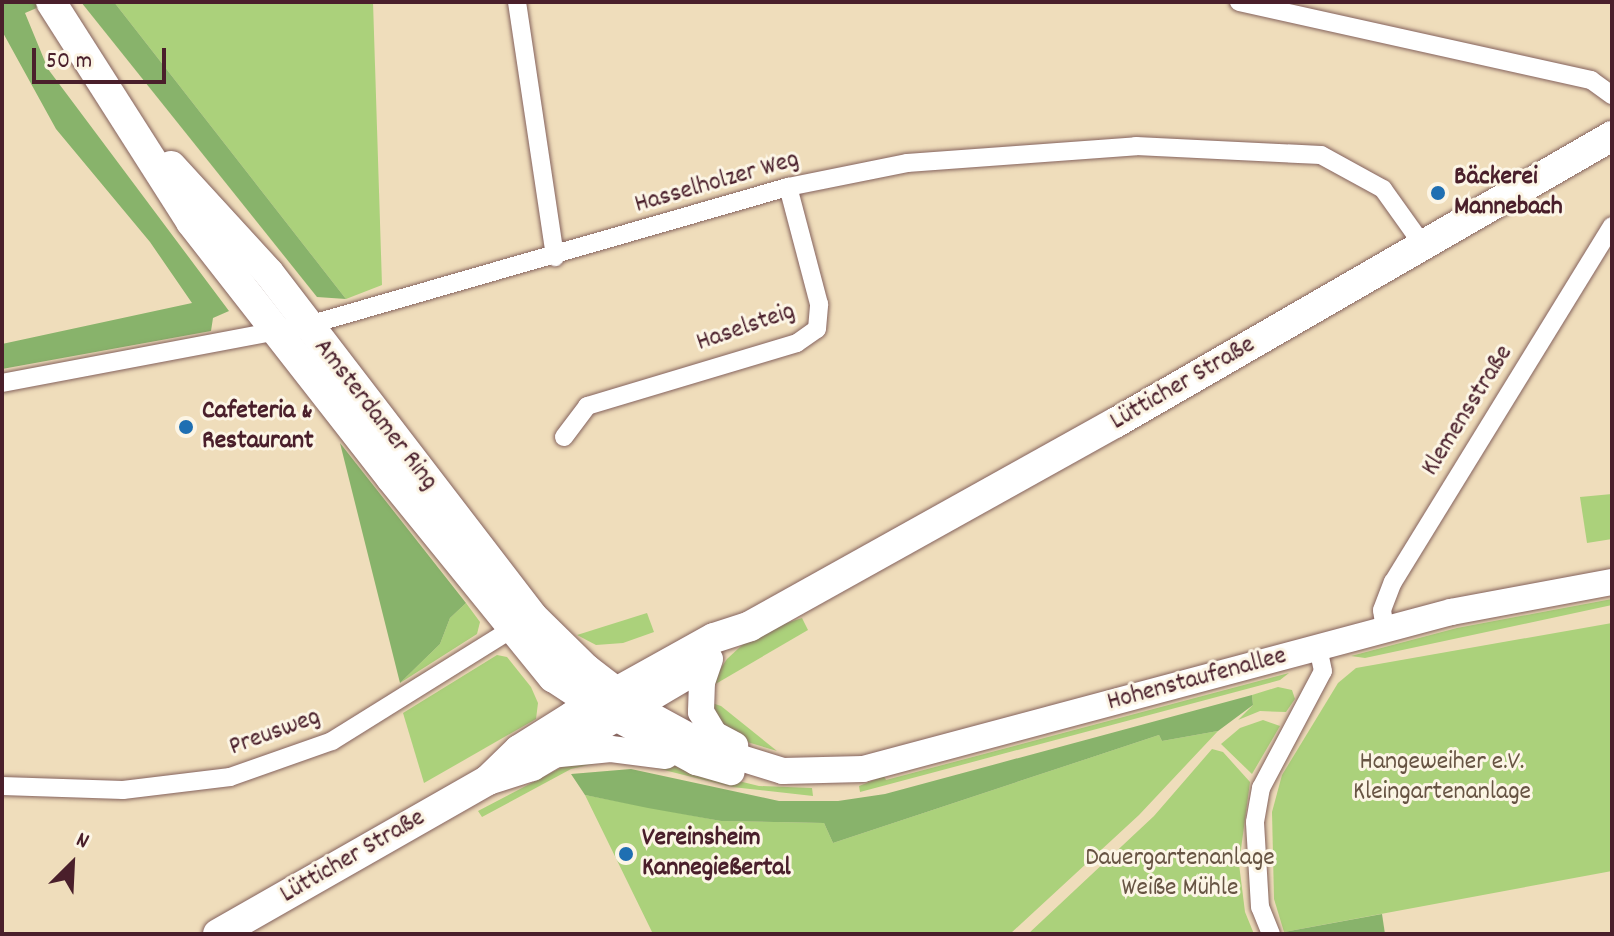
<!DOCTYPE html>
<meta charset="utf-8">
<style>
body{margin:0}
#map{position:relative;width:1614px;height:936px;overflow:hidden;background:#efddbb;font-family:Dekko,sans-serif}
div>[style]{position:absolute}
.green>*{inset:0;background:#abd17b}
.forest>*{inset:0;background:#88b36b}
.roads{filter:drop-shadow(0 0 2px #84625d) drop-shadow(0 0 2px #84625d)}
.minor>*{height:18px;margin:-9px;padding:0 9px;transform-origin:9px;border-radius:9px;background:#fff}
.secondary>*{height:26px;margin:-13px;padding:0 13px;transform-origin:13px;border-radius:13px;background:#fff}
.primary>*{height:30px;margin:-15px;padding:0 15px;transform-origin:15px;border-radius:15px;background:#fff}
.dots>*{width:22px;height:22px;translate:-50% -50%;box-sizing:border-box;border:4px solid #fcf5e5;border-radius:50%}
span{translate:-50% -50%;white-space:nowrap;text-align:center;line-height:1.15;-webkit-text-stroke:6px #fcf5e5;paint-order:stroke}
.poi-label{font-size:26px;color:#4a1f2b;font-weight:700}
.left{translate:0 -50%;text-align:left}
.street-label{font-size:26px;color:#4a1f2b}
.park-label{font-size:26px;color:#675443}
.frame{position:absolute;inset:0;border:4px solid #4a1f2b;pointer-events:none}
.north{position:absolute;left:32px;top:824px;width:80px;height:80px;-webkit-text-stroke:6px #fcf5e5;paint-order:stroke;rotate:24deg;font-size:22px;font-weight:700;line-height:32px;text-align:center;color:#4a1f2b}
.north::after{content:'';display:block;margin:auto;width:28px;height:36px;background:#4a1f2b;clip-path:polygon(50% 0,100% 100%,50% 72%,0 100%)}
.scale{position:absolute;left:32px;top:48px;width:134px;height:36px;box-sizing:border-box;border:4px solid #4a1f2b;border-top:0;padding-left:10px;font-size:24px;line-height:28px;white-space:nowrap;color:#4a1f2b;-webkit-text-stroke:6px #fcf5e5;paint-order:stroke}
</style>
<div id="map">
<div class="green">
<i style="clip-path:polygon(114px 2px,373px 2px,382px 285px,346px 299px)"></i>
<i style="clip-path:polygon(1612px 494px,1612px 539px,1587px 543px,1580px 497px)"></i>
<i style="clip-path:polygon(1612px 599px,1612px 605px,1365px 658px,1351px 656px,1457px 628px)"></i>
<i style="clip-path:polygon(466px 603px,480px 622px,477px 634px,400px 683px,440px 644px,450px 618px)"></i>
<i style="clip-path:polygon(647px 613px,654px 632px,623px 643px,596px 645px,577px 635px)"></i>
<i style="clip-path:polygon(802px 618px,808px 630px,707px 689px,727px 659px,754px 634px)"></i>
<i style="clip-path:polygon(1612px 623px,1612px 871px,1284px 932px,1274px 899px,1272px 812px,1282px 775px,1338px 683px,1356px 668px)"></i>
<i style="clip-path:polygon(497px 655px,507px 657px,531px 687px,538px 703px,536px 719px,424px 783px,403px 713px)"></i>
<i style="clip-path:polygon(1289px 673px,1280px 680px,860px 792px,859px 786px,884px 776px,886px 780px)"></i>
<i style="clip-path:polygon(1278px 687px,1292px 690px,1295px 699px,1286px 712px,1260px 711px,1238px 720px,1253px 705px,1252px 695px)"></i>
<i style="clip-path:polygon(706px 701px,721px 706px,777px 751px,727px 736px)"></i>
<i style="clip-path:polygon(1263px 720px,1280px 726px,1252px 774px,1221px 744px,1240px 728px)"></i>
<i style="clip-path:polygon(1218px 731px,1139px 815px,1010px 934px,653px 934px,585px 795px,721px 821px,824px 823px,833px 843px,1159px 735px,1162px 741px)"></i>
<i style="clip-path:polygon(1212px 749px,1223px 752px,1250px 782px,1239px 864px,1245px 912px,1254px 934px,1028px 934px,1154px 816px)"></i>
<i style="clip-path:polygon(636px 756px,759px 786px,812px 788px,813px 796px,732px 787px,644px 765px)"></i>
<i style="clip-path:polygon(602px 762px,571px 769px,482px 817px,478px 811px,570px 763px)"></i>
</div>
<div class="forest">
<i style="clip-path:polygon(2px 2px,37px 2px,39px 7px,25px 13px,48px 69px,229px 311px,213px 318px,211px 331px,2px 369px,2px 344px,192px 303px,150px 242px,56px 129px,2px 31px)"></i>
<i style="clip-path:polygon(81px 2px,114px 2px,346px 299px,317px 297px)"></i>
<i style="clip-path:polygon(340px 443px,466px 603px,450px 618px,440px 644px,400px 683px)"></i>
<i style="clip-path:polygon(1252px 695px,1253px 705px,1218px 731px,1162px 741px,1159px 735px,833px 843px,824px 823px,721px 821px,648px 808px,585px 795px,571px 774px,631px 769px,779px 801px,838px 801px,885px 794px)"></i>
<i style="clip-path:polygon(1382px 914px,1385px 934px,1284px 932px)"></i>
</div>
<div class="roads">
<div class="minor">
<i style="left:517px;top:2px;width:258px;rotate:81.5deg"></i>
<i style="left:1239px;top:2px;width:361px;rotate:12.5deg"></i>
<i style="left:1591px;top:80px;width:26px;rotate:36deg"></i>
<i style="left:2px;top:383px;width:308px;rotate:-10.7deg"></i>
<i style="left:305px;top:326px;width:503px;rotate:-16.06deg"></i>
<i style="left:788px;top:187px;width:121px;rotate:-11.4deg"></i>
<i style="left:907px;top:163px;width:230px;rotate:-4.2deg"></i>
<i style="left:1136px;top:146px;width:185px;rotate:2.8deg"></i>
<i style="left:1321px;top:155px;width:71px;rotate:28.7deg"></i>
<i style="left:1383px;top:189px;width:69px;rotate:54.5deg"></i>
<i style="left:564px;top:437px;width:39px;rotate:-53deg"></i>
<i style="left:587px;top:406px;width:219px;rotate:-16.7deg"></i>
<i style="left:797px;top:343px;width:24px;rotate:-35deg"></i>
<i style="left:817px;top:329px;width:25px;rotate:-85deg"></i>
<i style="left:819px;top:304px;width:121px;rotate:-104.8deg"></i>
<i style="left:1385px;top:629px;width:19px;rotate:-99deg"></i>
<i style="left:1382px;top:610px;width:30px;rotate:-69deg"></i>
<i style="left:1393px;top:582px;width:418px;rotate:-58.4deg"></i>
<i style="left:2px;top:786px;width:121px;rotate:1.9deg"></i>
<i style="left:123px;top:790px;width:108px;rotate:-6.9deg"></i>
<i style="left:230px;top:777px;width:108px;rotate:-19.4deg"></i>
<i style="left:332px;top:741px;width:221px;rotate:-31.9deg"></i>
<i style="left:1271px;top:934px;width:29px;rotate:-112deg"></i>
<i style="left:1260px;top:907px;width:85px;rotate:-93.4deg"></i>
<i style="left:1255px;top:822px;width:35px;rotate:-80deg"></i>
<i style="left:1261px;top:788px;width:132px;rotate:-62.1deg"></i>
<i style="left:1323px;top:671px;width:25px;rotate:-102deg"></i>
</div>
<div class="secondary">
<i style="left:710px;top:659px;width:24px;rotate:109deg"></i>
<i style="left:702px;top:682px;width:30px;rotate:92deg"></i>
<i style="left:701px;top:712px;width:26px;rotate:59deg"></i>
<i style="left:714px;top:734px;width:24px;rotate:28deg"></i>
<i style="left:634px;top:706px;width:92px;rotate:28.5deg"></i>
<i style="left:715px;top:750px;width:71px;rotate:17.2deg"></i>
<i style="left:783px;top:771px;width:80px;rotate:-1.4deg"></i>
<i style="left:863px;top:769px;width:609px;rotate:-14.95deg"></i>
<i style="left:1451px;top:612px;width:164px;rotate:-10.6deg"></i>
<i style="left:614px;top:717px;width:94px;rotate:28.8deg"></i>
<i style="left:696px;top:762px;width:37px;rotate:16deg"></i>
<i style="left:550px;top:755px;width:61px;rotate:-5.6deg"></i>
<i style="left:611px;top:749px;width:55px;rotate:7.3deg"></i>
</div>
<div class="primary">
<i style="left:51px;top:2px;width:261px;rotate:57.5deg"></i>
<i style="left:191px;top:222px;width:325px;rotate:52deg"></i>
<i style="left:391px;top:478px;width:257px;rotate:50.9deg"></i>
<i style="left:553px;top:677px;width:73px;rotate:33.3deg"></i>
<i style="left:171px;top:166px;width:145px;rotate:47.5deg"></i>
<i style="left:269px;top:273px;width:432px;rotate:52.5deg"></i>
<i style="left:532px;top:616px;width:76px;rotate:44.5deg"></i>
<i style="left:586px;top:669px;width:61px;rotate:37.6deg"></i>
<i style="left:488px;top:780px;width:43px;rotate:-44.1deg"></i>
<i style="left:519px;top:750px;width:64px;rotate:-32.2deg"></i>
<i style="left:573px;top:716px;width:161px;rotate:-29deg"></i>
<i style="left:714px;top:638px;width:38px;rotate:-18deg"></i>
<i style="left:750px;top:626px;width:418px;rotate:-29.1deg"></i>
<i style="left:1115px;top:423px;width:574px;rotate:-30deg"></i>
<i style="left:218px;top:934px;width:311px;rotate:-29.7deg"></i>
<i style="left:488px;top:780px;width:46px;rotate:-17.7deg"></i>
<i style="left:532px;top:766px;width:182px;rotate:-30.6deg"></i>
</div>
</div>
<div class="dots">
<i style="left:1438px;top:193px;background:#1f6fb2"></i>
<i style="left:186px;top:427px;background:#1f6fb2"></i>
<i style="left:626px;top:854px;background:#1f6fb2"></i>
</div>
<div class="poi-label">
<span class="left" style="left:1454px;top:193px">Bäckerei<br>Mannebach</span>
<span class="left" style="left:202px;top:427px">Cafeteria &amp;<br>Restaurant</span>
<span class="left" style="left:642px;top:854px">Vereinsheim<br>Kannegießertal</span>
</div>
<div class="street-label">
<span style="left:717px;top:183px;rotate:-16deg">Hasselholzer Weg</span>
<span style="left:746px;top:328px;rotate:-19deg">Haselsteig</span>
<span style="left:1183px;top:384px;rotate:-30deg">Lütticher Straße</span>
<span style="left:1468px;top:411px;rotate:-58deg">Klemensstraße</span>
<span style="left:375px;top:415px;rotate:52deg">Amsterdamer Ring</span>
<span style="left:1197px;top:680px;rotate:-15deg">Hohenstaufenallee</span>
<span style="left:275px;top:733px;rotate:-20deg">Preusweg</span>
<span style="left:353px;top:857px;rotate:-30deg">Lütticher Straße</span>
</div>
<div class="park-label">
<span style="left:1442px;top:778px">Hangeweiher e.V.<br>Kleingartenanlage</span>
<span style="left:1180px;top:874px">Dauergartenanlage<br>Weiße Mühle</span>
</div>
<div class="frame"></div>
<div class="north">N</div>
<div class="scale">50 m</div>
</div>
